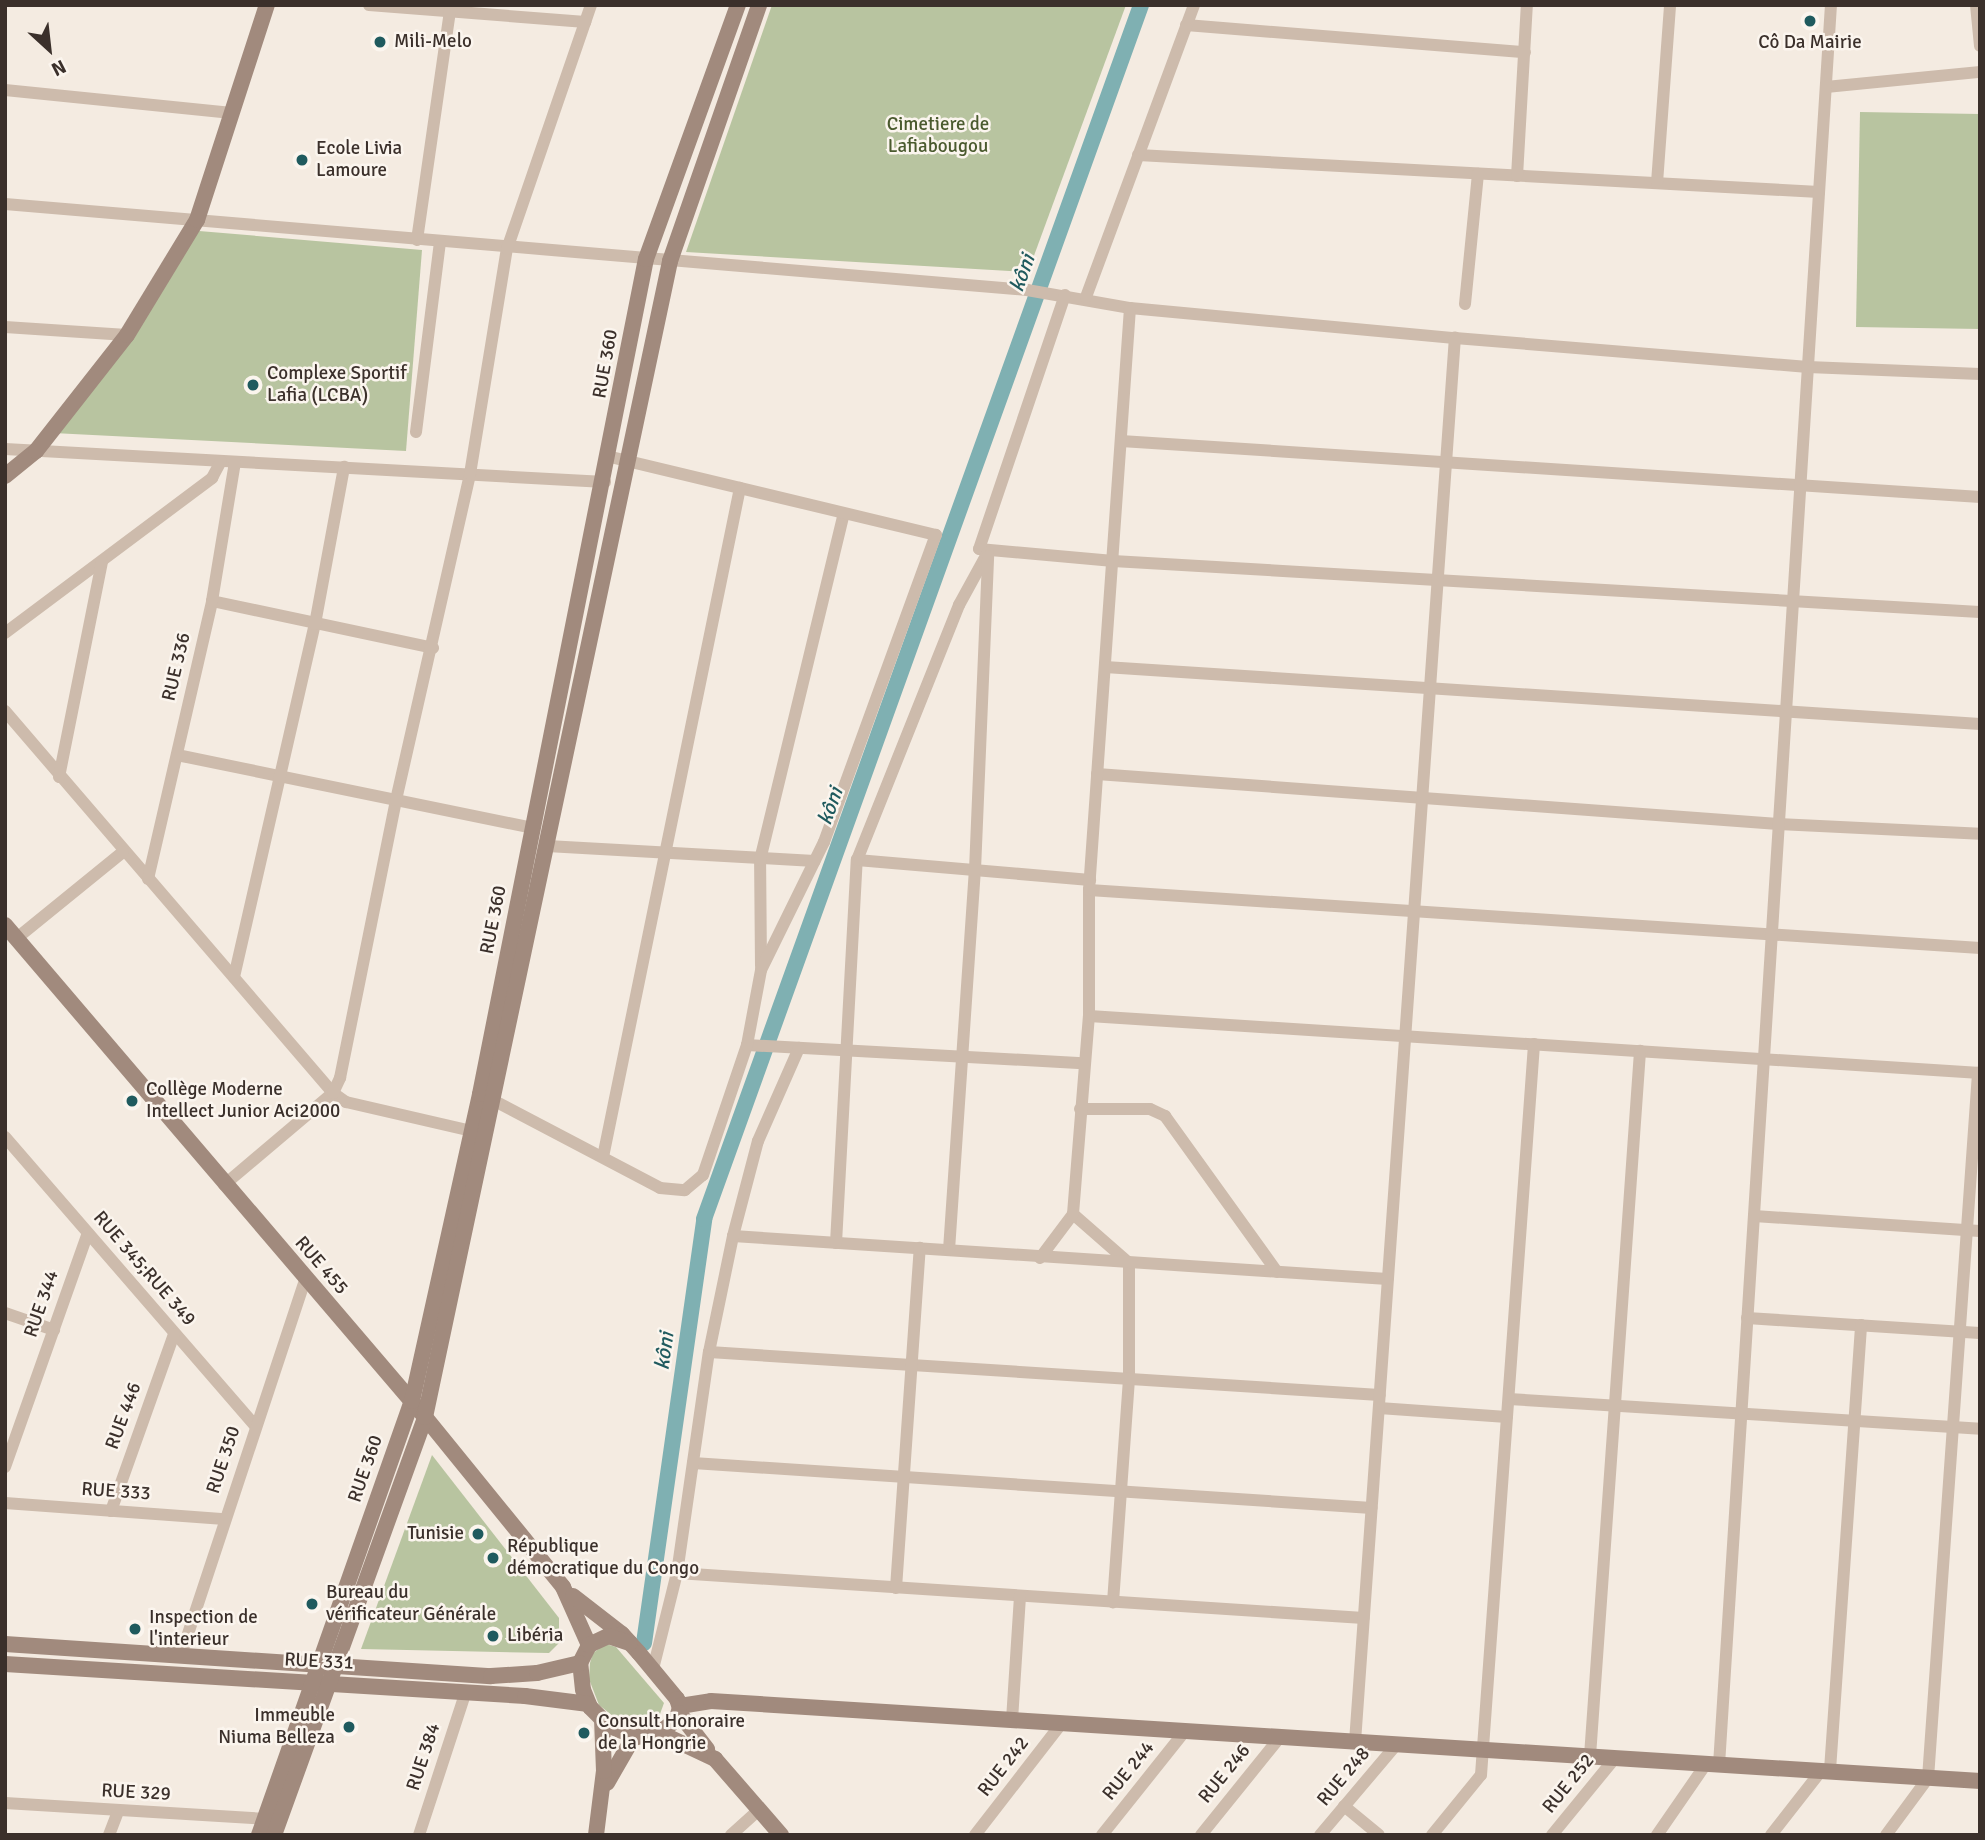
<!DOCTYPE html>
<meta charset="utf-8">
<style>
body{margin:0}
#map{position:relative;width:1985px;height:1840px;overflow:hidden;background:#f4ebe1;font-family:Signika,sans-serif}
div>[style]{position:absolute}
.green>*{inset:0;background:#b8c4a0}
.canal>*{height:16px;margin:-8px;padding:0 8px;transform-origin:8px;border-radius:8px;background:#7fb0b2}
.street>*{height:12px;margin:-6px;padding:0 6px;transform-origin:6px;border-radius:6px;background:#cdbbac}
.secondary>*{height:16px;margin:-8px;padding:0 8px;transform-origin:8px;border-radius:8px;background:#a18a7d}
.dots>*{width:19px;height:19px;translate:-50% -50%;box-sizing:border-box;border:4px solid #fbf5ee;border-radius:50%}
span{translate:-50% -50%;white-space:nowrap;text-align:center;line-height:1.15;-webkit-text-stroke:5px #fbf5ee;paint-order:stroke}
.poi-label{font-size:19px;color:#3b302b}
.left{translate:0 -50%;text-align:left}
.right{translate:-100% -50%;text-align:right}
.park-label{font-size:19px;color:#4a5a2e}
.street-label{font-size:19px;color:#3b302b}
.water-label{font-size:21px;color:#1f5a5e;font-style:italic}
.frame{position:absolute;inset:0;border:7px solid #3b302b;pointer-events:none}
.north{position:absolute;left:14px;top:14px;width:70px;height:70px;-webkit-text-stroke:5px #fbf5ee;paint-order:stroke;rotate:153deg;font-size:19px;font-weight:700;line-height:28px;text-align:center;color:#3b302b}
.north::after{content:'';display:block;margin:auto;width:24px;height:32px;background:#3b302b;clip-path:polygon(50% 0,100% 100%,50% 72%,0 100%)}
</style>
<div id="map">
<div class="green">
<i style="clip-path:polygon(772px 5px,1126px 5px,1028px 272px,686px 252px)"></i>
<i style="clip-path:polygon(1860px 112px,1980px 114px,1980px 329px,1856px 327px)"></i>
<i style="clip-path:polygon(199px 231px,422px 250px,406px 451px,53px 433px)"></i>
<i style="clip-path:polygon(432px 1455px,559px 1618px,559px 1643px,549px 1653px,361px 1649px)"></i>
<i style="clip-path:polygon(606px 1644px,616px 1647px,664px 1703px,656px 1725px,623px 1724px,599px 1705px,589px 1679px,590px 1663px,593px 1653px)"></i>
</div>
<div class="canal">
<i style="left:644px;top:1643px;width:428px;rotate:-81.9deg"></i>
<i style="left:704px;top:1219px;width:1290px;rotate:-70.2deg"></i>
</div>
<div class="street">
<i style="left:369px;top:5px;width:217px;rotate:4.5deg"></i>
<i style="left:1976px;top:5px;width:41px;rotate:84.4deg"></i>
<i style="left:1186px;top:25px;width:340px;rotate:4.6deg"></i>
<i style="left:1826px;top:87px;width:155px;rotate:-5.6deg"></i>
<i style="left:5px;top:90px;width:228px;rotate:5.8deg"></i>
<i style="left:1138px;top:155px;width:682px;rotate:3.11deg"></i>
<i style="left:1517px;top:176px;width:171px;rotate:-86.7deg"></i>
<i style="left:1657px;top:183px;width:178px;rotate:-85.8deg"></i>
<i style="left:5px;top:204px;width:1026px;rotate:4.81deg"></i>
<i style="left:1027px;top:290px;width:105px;rotate:9.9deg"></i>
<i style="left:1130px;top:308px;width:326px;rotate:5.3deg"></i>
<i style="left:1455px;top:338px;width:354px;rotate:4.7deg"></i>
<i style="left:1808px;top:367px;width:172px;rotate:2.3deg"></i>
<i style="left:417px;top:240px;width:237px;rotate:-81.8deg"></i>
<i style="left:1065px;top:295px;width:268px;rotate:108.7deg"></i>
<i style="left:979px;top:549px;width:135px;rotate:5.1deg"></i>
<i style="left:1113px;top:561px;width:868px;rotate:3.37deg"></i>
<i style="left:1086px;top:297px;width:311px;rotate:-69.7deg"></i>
<i style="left:1465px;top:304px;width:131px;rotate:-84.3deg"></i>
<i style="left:5px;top:327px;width:122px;rotate:3.8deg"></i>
<i style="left:416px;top:432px;width:192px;rotate:-82.8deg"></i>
<i style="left:1121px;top:441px;width:861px;rotate:3.73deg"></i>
<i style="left:5px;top:449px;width:601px;rotate:3.15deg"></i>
<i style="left:212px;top:601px;width:226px;rotate:12deg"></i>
<i style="left:5px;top:633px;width:259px;rotate:-36.8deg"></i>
<i style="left:212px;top:478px;width:19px;rotate:-62deg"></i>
<i style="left:1105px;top:667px;width:877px;rotate:3.73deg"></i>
<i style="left:5px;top:711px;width:503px;rotate:49.35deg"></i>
<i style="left:333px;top:1093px;width:16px;rotate:35deg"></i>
<i style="left:346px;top:1102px;width:129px;rotate:13deg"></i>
<i style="left:177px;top:755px;width:363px;rotate:11.6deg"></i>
<i style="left:1097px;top:774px;width:683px;rotate:4.2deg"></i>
<i style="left:1778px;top:824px;width:202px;rotate:2.8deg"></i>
<i style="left:59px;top:777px;width:220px;rotate:-78.7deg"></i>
<i style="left:547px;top:846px;width:268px;rotate:3.2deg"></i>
<i style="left:857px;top:860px;width:234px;rotate:4.9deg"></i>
<i style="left:148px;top:879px;width:285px;rotate:-77deg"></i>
<i style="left:212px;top:601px;width:141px;rotate:-80.6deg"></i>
<i style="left:1089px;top:890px;width:893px;rotate:3.72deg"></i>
<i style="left:17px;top:938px;width:136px;rotate:-39.1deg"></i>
<i style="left:761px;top:966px;width:106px;rotate:-90.5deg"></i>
<i style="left:760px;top:860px;width:356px;rotate:-76.4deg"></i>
<i style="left:234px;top:977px;width:362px;rotate:-77.1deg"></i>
<i style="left:315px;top:624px;width:160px;rotate:-79.5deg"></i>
<i style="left:1089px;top:1016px;width:893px;rotate:3.66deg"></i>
<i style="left:747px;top:1045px;width:336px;rotate:3.1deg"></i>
<i style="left:487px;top:1097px;width:195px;rotate:27.7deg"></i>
<i style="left:660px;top:1188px;width:25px;rotate:5deg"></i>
<i style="left:685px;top:1190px;width:23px;rotate:-40deg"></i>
<i style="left:703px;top:1175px;width:137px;rotate:-71.3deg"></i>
<i style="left:747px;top:1045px;width:76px;rotate:-79.4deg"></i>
<i style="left:761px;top:970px;width:143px;rotate:-63.8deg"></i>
<i style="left:824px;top:842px;width:327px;rotate:-70deg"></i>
<i style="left:936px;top:535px;width:335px;rotate:-166.5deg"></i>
<i style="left:1080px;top:1109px;width:70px"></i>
<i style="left:1150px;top:1109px;width:17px;rotate:25deg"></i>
<i style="left:1165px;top:1116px;width:192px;rotate:54.3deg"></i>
<i style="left:5px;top:1137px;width:382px;rotate:49.1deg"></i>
<i style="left:603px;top:1157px;width:683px;rotate:-78.43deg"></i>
<i style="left:224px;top:1185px;width:143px;rotate:-40.2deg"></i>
<i style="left:333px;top:1093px;width:17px;rotate:-65deg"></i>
<i style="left:340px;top:1078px;width:284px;rotate:-78.6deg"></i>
<i style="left:396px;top:800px;width:334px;rotate:-77.2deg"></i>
<i style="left:470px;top:474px;width:228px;rotate:-80.7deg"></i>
<i style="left:507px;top:249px;width:258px;rotate:-71deg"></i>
<i style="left:1073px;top:1214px;width:74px;rotate:41.2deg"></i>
<i style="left:1129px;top:1263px;width:116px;rotate:90deg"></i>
<i style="left:1129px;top:1379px;width:224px;rotate:94.1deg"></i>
<i style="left:1754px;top:1216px;width:226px;rotate:3.8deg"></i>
<i style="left:733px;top:1236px;width:656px;rotate:3.76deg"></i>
<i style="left:836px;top:1243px;width:384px;rotate:-86.9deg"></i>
<i style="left:857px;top:860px;width:275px;rotate:-68.2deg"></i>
<i style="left:959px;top:605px;width:60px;rotate:-61.3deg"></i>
<i style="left:949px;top:1250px;width:381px;rotate:-86.1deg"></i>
<i style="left:975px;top:870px;width:314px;rotate:-87.6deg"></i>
<i style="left:1040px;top:1258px;width:55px;rotate:-53.1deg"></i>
<i style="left:1073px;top:1214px;width:199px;rotate:-85.4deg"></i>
<i style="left:1089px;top:1016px;width:126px;rotate:-90deg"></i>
<i style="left:1089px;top:890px;width:583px;rotate:-85.97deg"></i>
<i style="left:5px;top:1313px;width:52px;rotate:19.1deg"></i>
<i style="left:1747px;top:1318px;width:233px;rotate:3.7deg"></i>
<i style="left:709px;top:1352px;width:672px;rotate:3.67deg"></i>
<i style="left:1509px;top:1399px;width:472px;rotate:3.6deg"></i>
<i style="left:1379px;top:1408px;width:128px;rotate:4deg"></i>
<i style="left:693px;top:1463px;width:680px;rotate:3.79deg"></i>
<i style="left:5px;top:1467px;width:248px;rotate:-70.5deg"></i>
<i style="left:5px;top:1503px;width:220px;rotate:4.2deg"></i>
<i style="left:111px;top:1511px;width:188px;rotate:-70.4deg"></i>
<i style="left:677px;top:1573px;width:688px;rotate:3.75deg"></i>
<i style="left:896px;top:1588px;width:341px;rotate:-86deg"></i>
<i style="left:182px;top:1652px;width:392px;rotate:-71.7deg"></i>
<i style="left:653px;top:1669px;width:99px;rotate:-76deg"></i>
<i style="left:677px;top:1573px;width:223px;rotate:-81.8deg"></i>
<i style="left:709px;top:1352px;width:118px;rotate:-78.3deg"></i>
<i style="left:733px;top:1236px;width:98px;rotate:-75.3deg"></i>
<i style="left:758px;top:1141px;width:102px;rotate:-66.2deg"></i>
<i style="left:1012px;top:1720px;width:124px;rotate:-86.3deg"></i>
<i style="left:1355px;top:1742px;width:1408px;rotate:-85.93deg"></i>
<i style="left:1590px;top:1756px;width:707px;rotate:-85.94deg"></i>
<i style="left:1719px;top:1765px;width:1764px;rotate:-86.36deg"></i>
<i style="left:1830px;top:1770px;width:446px;rotate:-86deg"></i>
<i style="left:5px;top:1803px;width:260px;rotate:3.5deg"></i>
<i style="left:1344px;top:1806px;width:45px;rotate:39.6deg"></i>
<i style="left:109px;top:1835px;width:25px;rotate:-69deg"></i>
<i style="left:419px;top:1835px;width:151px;rotate:-71.9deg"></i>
<i style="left:731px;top:1835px;width:38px;rotate:-42deg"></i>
<i style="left:975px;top:1835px;width:142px;rotate:-52.2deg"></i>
<i style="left:1102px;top:1835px;width:133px;rotate:-51.4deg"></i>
<i style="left:1201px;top:1835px;width:126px;rotate:-51.1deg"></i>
<i style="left:1320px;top:1835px;width:119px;rotate:-49.8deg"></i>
<i style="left:1432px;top:1835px;width:77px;rotate:-50.8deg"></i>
<i style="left:1481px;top:1775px;width:733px;rotate:-85.85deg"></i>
<i style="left:1552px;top:1835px;width:99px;rotate:-50.7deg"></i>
<i style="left:1657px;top:1835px;width:86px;rotate:-55.4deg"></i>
<i style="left:1771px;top:1835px;width:81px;rotate:-52deg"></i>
<i style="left:1886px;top:1835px;width:71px;rotate:-53.6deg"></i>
<i style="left:1928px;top:1778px;width:707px;rotate:-85.94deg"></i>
</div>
<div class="secondary">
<i style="left:5px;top:476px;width:40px;rotate:-39deg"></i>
<i style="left:36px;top:451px;width:147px;rotate:-51.9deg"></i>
<i style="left:127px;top:335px;width:135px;rotate:-58.7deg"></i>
<i style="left:197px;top:220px;width:226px;rotate:-72deg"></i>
<i style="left:5px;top:925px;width:647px;rotate:49.51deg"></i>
<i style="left:425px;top:1417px;width:219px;rotate:50.9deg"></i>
<i style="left:563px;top:1587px;width:64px;rotate:65.9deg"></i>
<i style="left:573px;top:1596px;width:62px;rotate:37.8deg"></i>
<i style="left:622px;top:1634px;width:12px;rotate:48deg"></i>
<i style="left:630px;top:1643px;width:13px;rotate:48deg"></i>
<i style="left:639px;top:1653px;width:60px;rotate:50.4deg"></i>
<i style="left:677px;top:1699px;width:9px;rotate:72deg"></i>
<i style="left:680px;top:1708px;width:13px;rotate:108deg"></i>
<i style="left:676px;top:1720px;width:23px;rotate:142deg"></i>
<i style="left:658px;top:1734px;width:22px;rotate:172deg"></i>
<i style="left:636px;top:1737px;width:30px;rotate:-157deg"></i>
<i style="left:608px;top:1725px;width:25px;rotate:-135deg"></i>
<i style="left:590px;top:1707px;width:18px;rotate:-112deg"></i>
<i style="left:583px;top:1690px;width:27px;rotate:-96deg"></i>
<i style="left:580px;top:1663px;width:20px;rotate:-63deg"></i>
<i style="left:589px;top:1645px;width:21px;rotate:-25deg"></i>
<i style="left:608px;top:1636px;width:23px;rotate:18deg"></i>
<i style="left:5px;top:1644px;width:487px;rotate:3.8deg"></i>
<i style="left:491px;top:1676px;width:46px;rotate:-3.7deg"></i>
<i style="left:537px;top:1673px;width:44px;rotate:-13.1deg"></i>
<i style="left:5px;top:1664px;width:521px;rotate:3.52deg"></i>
<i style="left:525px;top:1696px;width:64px;rotate:7.2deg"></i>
<i style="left:680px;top:1706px;width:31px;rotate:-9deg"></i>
<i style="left:711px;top:1701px;width:1272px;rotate:3.61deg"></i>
<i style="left:679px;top:1713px;width:46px;rotate:52.1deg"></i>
<i style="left:660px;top:1733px;width:61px;rotate:25.3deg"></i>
<i style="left:715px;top:1759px;width:101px;rotate:49deg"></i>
<i style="left:607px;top:1783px;width:54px;rotate:-60.1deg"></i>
<i style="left:259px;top:1835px;width:460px;rotate:-70.6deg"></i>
<i style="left:412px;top:1401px;width:314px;rotate:-77.5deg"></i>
<i style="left:480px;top:1094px;width:851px;rotate:-78.76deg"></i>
<i style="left:646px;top:259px;width:270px;rotate:-70.1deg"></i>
<i style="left:274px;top:1835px;width:444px;rotate:-70.1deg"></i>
<i style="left:425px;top:1417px;width:1182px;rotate:-78.03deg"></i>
<i style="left:670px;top:261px;width:271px;rotate:-70.8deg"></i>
<i style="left:596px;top:1835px;width:64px;rotate:-82.9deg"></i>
<i style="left:604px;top:1771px;width:51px;rotate:-92.2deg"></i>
</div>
<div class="dots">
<i style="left:1810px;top:21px;background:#1f5a5e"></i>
<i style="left:380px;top:42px;background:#1f5a5e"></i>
<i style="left:302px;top:160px;background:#1f5a5e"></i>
<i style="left:253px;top:385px;background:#1f5a5e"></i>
<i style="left:132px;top:1101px;background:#1f5a5e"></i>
<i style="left:478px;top:1534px;background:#1f5a5e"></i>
<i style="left:493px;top:1558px;background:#1f5a5e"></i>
<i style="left:312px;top:1604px;background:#1f5a5e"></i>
<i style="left:135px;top:1629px;background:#1f5a5e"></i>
<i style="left:493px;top:1636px;background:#1f5a5e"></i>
<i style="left:349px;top:1727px;background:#1f5a5e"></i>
<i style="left:584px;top:1733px;background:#1f5a5e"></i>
</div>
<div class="poi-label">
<span class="left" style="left:394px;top:42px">Mili-Melo</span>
<span style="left:1810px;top:43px">Cô Da Mairie</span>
<span class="left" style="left:316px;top:160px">Ecole Livia<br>Lamoure</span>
<span class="left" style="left:267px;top:385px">Complexe Sportif<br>Lafia (LCBA)</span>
<span class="left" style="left:146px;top:1101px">Collège Moderne<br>Intellect Junior Aci2000</span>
<span class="right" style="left:464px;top:1534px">Tunisie</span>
<span class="left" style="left:507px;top:1558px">République<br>démocratique du Congo</span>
<span class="left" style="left:326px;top:1604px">Bureau du<br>vérificateur Générale</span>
<span class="left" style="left:149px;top:1629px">Inspection de<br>l'interieur</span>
<span class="left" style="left:507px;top:1636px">Libéria</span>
<span class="right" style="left:335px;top:1727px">Immeuble<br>Niuma Belleza</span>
<span class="left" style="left:598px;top:1733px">Consult Honoraire<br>de la Hongrie</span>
</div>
<div class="park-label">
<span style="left:938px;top:136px">Cimetiere de<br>Lafiabougou</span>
</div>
<div class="street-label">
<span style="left:606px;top:364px;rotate:-80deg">RUE 360</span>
<span style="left:177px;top:667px;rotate:-77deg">RUE 336</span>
<span style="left:494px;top:920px;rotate:-79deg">RUE 360</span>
<span style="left:321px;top:1266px;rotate:49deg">RUE 455</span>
<span style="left:144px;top:1269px;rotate:49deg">RUE 345;RUE 349</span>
<span style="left:42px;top:1304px;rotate:-71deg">RUE 344</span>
<span style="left:124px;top:1416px;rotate:-70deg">RUE 446</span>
<span style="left:224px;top:1460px;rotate:-72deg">RUE 350</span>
<span style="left:366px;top:1469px;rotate:-71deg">RUE 360</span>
<span style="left:116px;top:1492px;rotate:4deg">RUE 333</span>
<span style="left:319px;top:1662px;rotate:3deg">RUE 331</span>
<span style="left:424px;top:1757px;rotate:-72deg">RUE 384</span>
<span style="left:1004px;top:1767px;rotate:-52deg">RUE 242</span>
<span style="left:1129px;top:1771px;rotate:-51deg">RUE 244</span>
<span style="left:1225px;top:1774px;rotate:-51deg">RUE 246</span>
<span style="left:1344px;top:1777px;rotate:-50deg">RUE 248</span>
<span style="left:1569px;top:1784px;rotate:-51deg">RUE 252</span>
<span style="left:136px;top:1793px;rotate:3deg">RUE 329</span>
</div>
<div class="water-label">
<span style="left:1022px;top:273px;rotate:-70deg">kôni</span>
<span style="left:830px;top:806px;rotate:-70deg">kôni</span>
<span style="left:664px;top:1351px;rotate:-82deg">kôni</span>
</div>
<div class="frame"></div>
<div class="north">N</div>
</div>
